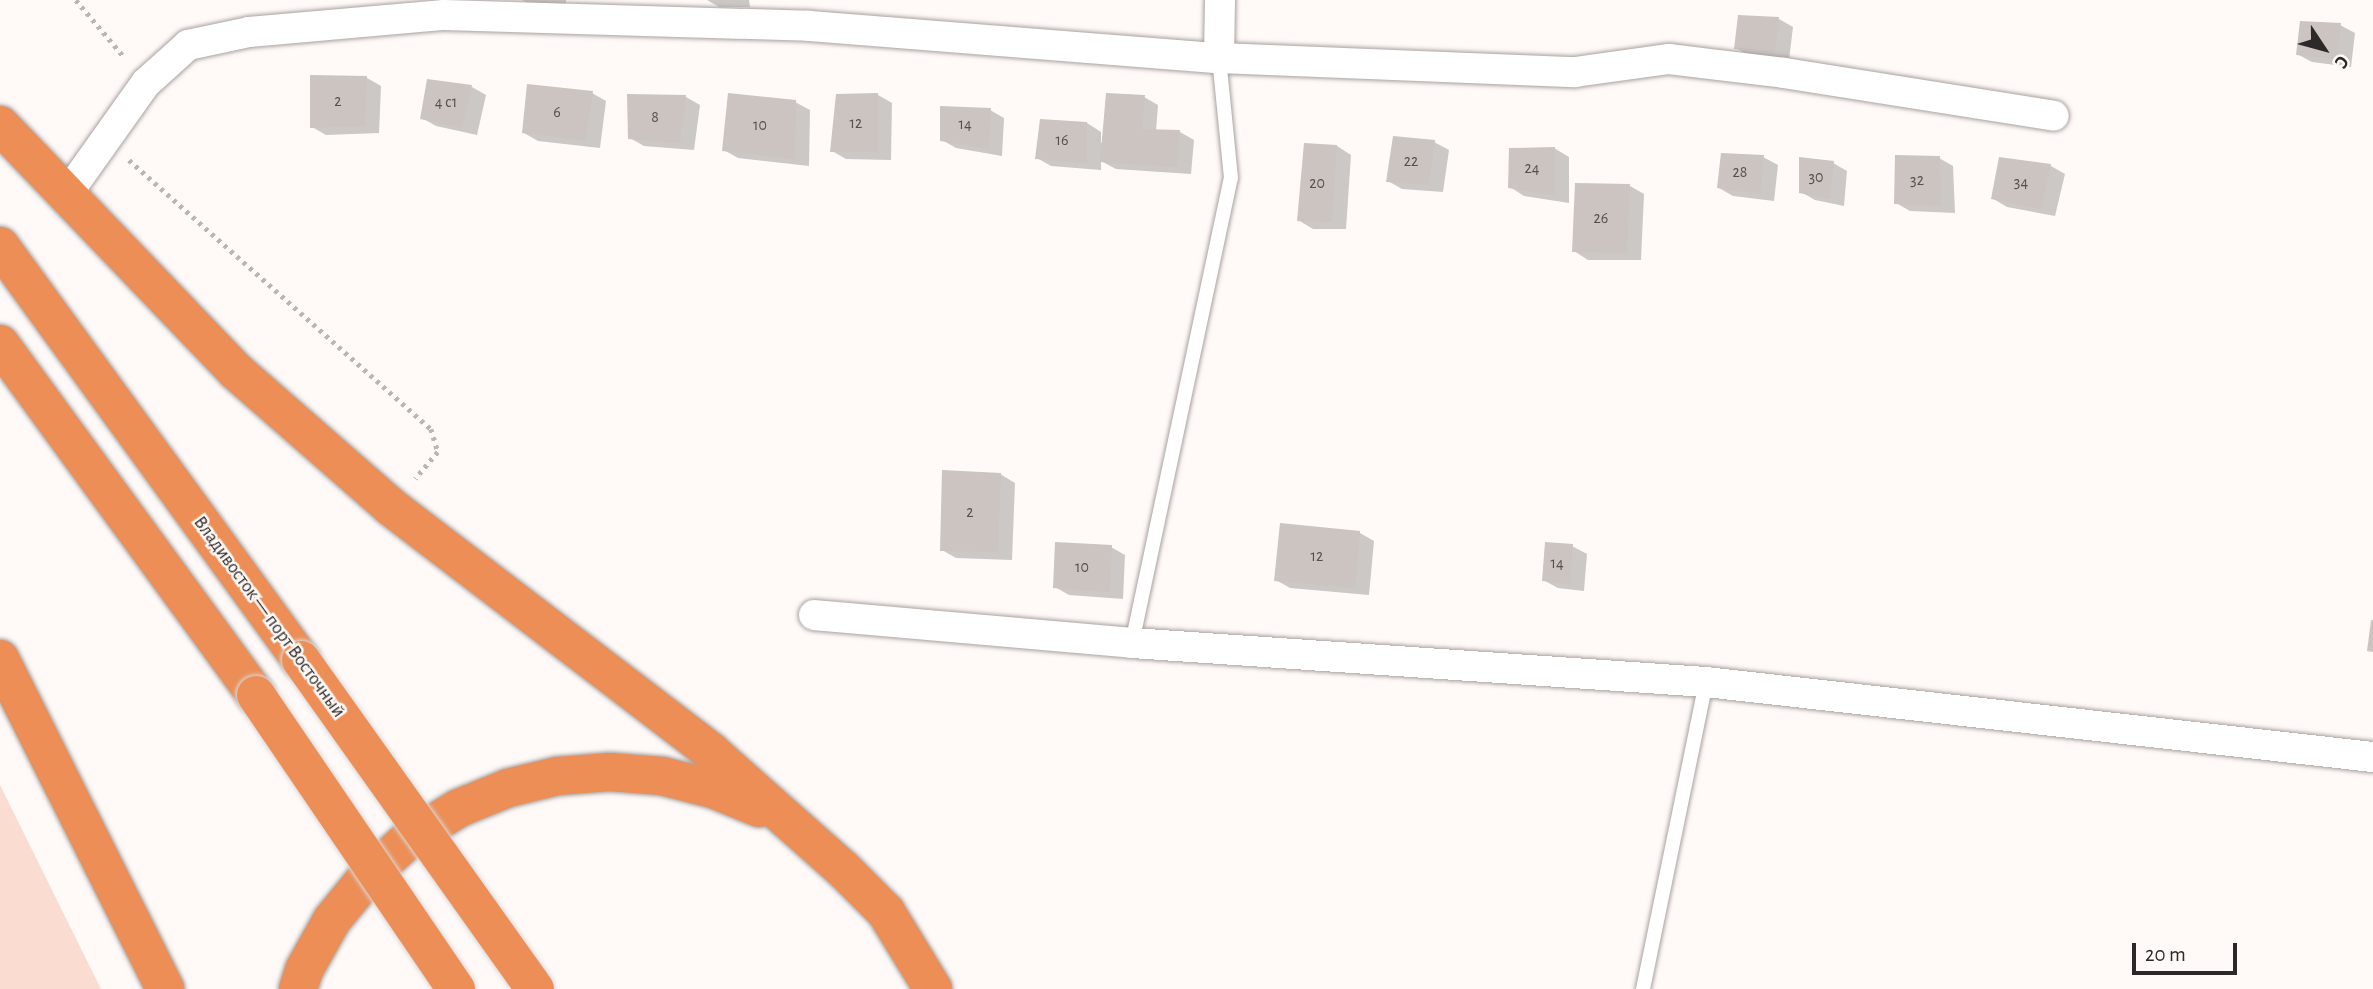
<!DOCTYPE html>
<meta charset="utf-8">
<style>
body{margin:0}
#map{position:relative;width:2373px;height:989px;overflow:hidden;background:#fffaf8;font-family:"Alegreya Sans",sans-serif}
div>[style]{position:absolute}
.green>*{inset:0;background:#fadcd1}
.shadow>*{inset:0;background:#0003}
.building>*{inset:0;background:#cbc4c1}
.path>*{height:4.5px;margin-top:-2.25px;transform-origin:0;background:repeating-linear-gradient(90deg,#bab6b4 0 3.5px,transparent 0 8.5px)}
.roads{filter:drop-shadow(0 0 2px #a9a29f) drop-shadow(0 0 2px #a9a29f)}
.service>*{height:14px;margin:-7px;padding:0 7px;transform-origin:7px;border-radius:7px;background:#fff}
.minor>*{height:30px;margin:-15px;padding:0 15px;transform-origin:15px;border-radius:15px;background:#fff}
.trunk>*{height:38px;margin:-19px;padding:0 19px;transform-origin:19px;border-radius:19px;background:#ec8e56}
.bridges{filter:drop-shadow(0 0 2px #d9d8d8) drop-shadow(0 0 2px #d9d8d8)}
.trunk-bridge>*{height:38px;margin:-19px;padding:0 19px;transform-origin:19px;border-radius:19px;background:#ec8e56}
span{translate:-50% -50%;white-space:nowrap;text-align:center;line-height:1.15;-webkit-text-stroke:5px #fffaf8;paint-order:stroke}
.number-label{font-size:16px;color:#54504e}
.number-label span{-webkit-text-stroke-width:0}
.street-label{font-size:19px;color:#2c2928}
.north{position:absolute;left:2289px;top:14px;width:70px;height:70px;-webkit-text-stroke:5px #fffaf8;paint-order:stroke;rotate:126deg;font-size:19px;font-weight:700;line-height:28px;text-align:center;color:#2c2928}
.north::after{content:'';display:block;margin:auto;width:24px;height:32px;background:#2c2928;clip-path:polygon(50% 0,100% 100%,50% 72%,0 100%)}
.scale{position:absolute;left:2132px;top:943px;width:105px;height:32px;box-sizing:border-box;border:4px solid #2c2928;border-top:0;padding-left:9px;font-size:21px;line-height:24px;white-space:nowrap;color:#2c2928;-webkit-text-stroke:5px #fffaf8;paint-order:stroke}
</style>
<div id="map">
<div class="green">
<i style="clip-path:polygon(0 785px,101px 989px,0 989px)"></i>
</div>
<div class="shadow">
<i style="clip-path:polygon(522px 0,566px 0,566px 10px,536px 8px)"></i>
<i style="clip-path:polygon(707px 0,749px 0,750px 7px,719px 7px)"></i>
<i style="clip-path:polygon(1779px 19px,1793px 27px,1789px 60px,1750px 56px,1736px 48px)"></i>
<i style="clip-path:polygon(2340px 25px,2355px 33px,2351px 67px,2312px 62px,2297px 54px)"></i>
<i style="clip-path:polygon(367px 78px,381px 86px,379px 133px,326px 135px,312px 127px)"></i>
<i style="clip-path:polygon(428px 81px,472px 87px,486px 95px,477px 135px,436px 126px,422px 118px)"></i>
<i style="clip-path:polygon(592px 93px,606px 101px,600px 148px,538px 141px,524px 133px)"></i>
<i style="clip-path:polygon(878px 95px,892px 103px,891px 160px,846px 159px,832px 151px)"></i>
<i style="clip-path:polygon(629px 96px,686px 97px,700px 105px,694px 150px,644px 146px,630px 138px)"></i>
<i style="clip-path:polygon(1144px 97px,1158px 105px,1156px 131px,1180px 132px,1194px 140px,1191px 174px,1116px 169px,1101px 161px,1101px 170px,1051px 166px,1037px 158px,1087px 123px,1101px 132px,1101px 143px,1104px 143px)"></i>
<i style="clip-path:polygon(795px 102px,810px 110px,809px 166px,738px 158px,724px 150px)"></i>
<i style="clip-path:polygon(990px 110px,1004px 118px,1002px 156px,956px 148px,942px 140px)"></i>
<i style="clip-path:polygon(1434px 142px,1449px 150px,1443px 192px,1402px 189px,1388px 181px)"></i>
<i style="clip-path:polygon(1337px 146px,1351px 155px,1346px 229px,1313px 229px,1298px 220px)"></i>
<i style="clip-path:polygon(1554px 148px,1569px 157px,1569px 203px,1524px 196px,1510px 187px)"></i>
<i style="clip-path:polygon(1763px 157px,1778px 165px,1774px 201px,1733px 196px,1719px 188px)"></i>
<i style="clip-path:polygon(1939px 158px,1953px 166px,1955px 213px,1910px 211px,1896px 203px)"></i>
<i style="clip-path:polygon(2000px 159px,2051px 166px,2065px 174px,2055px 216px,2007px 207px,1992px 198px)"></i>
<i style="clip-path:polygon(1833px 163px,1847px 171px,1844px 206px,1815px 200px,1801px 192px)"></i>
<i style="clip-path:polygon(1577px 184px,1630px 186px,1644px 194px,1641px 260px,1588px 260px,1574px 251px)"></i>
<i style="clip-path:polygon(1000px 474px,1015px 483px,1012px 560px,956px 558px,942px 550px)"></i>
<i style="clip-path:polygon(1281px 525px,1360px 533px,1374px 541px,1369px 595px,1290px 588px,1276px 580px)"></i>
<i style="clip-path:polygon(1572px 546px,1587px 554px,1584px 591px,1558px 588px,1543px 580px)"></i>
<i style="clip-path:polygon(1111px 547px,1125px 555px,1123px 599px,1069px 595px,1055px 587px)"></i>
</div>
<div class="building">
<i style="clip-path:polygon(1738px 15px,1779px 17px,1775px 53px,1734px 49px)"></i>
<i style="clip-path:polygon(2300px 21px,2341px 23px,2337px 59px,2296px 55px)"></i>
<i style="clip-path:polygon(310px 75px,367px 76px,365px 126px,310px 128px)"></i>
<i style="clip-path:polygon(427px 79px,472px 85px,462px 128px,420px 119px)"></i>
<i style="clip-path:polygon(527px 84px,593px 91px,586px 141px,522px 133px)"></i>
<i style="clip-path:polygon(728px 93px,796px 100px,795px 159px,722px 151px)"></i>
<i style="clip-path:polygon(878px 93px,878px 152px,830px 152px,836px 94px)"></i>
<i style="clip-path:polygon(1106px 93px,1145px 95px,1142px 129px,1180px 130px,1177px 167px,1100px 162px)"></i>
<i style="clip-path:polygon(627px 94px,686px 95px,680px 143px,628px 139px)"></i>
<i style="clip-path:polygon(940px 106px,991px 108px,989px 149px,940px 141px)"></i>
<i style="clip-path:polygon(1040px 119px,1087px 122px,1087px 163px,1035px 159px)"></i>
<i style="clip-path:polygon(1393px 136px,1435px 140px,1429px 185px,1386px 182px)"></i>
<i style="clip-path:polygon(1304px 143px,1337px 145px,1332px 222px,1297px 221px)"></i>
<i style="clip-path:polygon(1555px 147px,1555px 196px,1508px 188px,1509px 148px)"></i>
<i style="clip-path:polygon(1721px 153px,1764px 155px,1760px 194px,1717px 188px)"></i>
<i style="clip-path:polygon(1895px 155px,1940px 156px,1941px 206px,1894px 204px)"></i>
<i style="clip-path:polygon(1799px 157px,1834px 161px,1830px 199px,1799px 193px)"></i>
<i style="clip-path:polygon(1999px 157px,2051px 164px,2041px 209px,1991px 199px)"></i>
<i style="clip-path:polygon(1575px 183px,1630px 184px,1627px 253px,1572px 252px)"></i>
<i style="clip-path:polygon(942px 470px,1001px 473px,998px 552px,940px 551px)"></i>
<i style="clip-path:polygon(1280px 523px,1360px 531px,1355px 588px,1274px 581px)"></i>
<i style="clip-path:polygon(1055px 542px,1112px 545px,1110px 592px,1053px 588px)"></i>
<i style="clip-path:polygon(1545px 542px,1573px 544px,1570px 584px,1542px 581px)"></i>
<i style="clip-path:polygon(2371px 620px,2373px 620px,2373px 652px,2367px 651px)"></i>
</div>
<div class="path">
<i style="left:76px;top:0;width:76px;rotate:49.8deg"></i>
<i style="left:129px;top:160px;width:404px;rotate:41.7deg"></i>
<i style="left:431px;top:429px;width:24px;rotate:73deg"></i>
<i style="left:438px;top:452px;width:35px;rotate:130deg"></i>
</div>
<div class="roads">
<div class="service">
<i style="left:1132px;top:643px;width:475px;rotate:-78deg"></i>
<i style="left:1231px;top:178px;width:121px;rotate:-95.7deg"></i>
<i style="left:1643px;top:989px;width:313px;rotate:-78.4deg"></i>
</div>
<div class="minor">
<i style="left:1219px;top:58px;width:58px;rotate:-89deg"></i>
<i style="left:67px;top:194px;width:136px;rotate:-54.6deg"></i>
<i style="left:146px;top:83px;width:57px;rotate:-42.1deg"></i>
<i style="left:188px;top:45px;width:62px;rotate:-12deg"></i>
<i style="left:249px;top:32px;width:196px;rotate:-5deg"></i>
<i style="left:444px;top:15px;width:365px;rotate:1.7deg"></i>
<i style="left:809px;top:26px;width:411px;rotate:4.5deg"></i>
<i style="left:1219px;top:58px;width:356px;rotate:2.3deg"></i>
<i style="left:1575px;top:72px;width:95px;rotate:-7.9deg"></i>
<i style="left:1669px;top:59px;width:116px;rotate:6.9deg"></i>
<i style="left:1784px;top:73px;width:273px;rotate:9deg"></i>
<i style="left:814px;top:615px;width:319px;rotate:5deg"></i>
<i style="left:1132px;top:643px;width:575px;rotate:3.89deg"></i>
<i style="left:1706px;top:682px;width:671px;rotate:6.42deg"></i>
</div>
<div class="trunk">
<i style="left:0;top:125px;width:342px;rotate:46.2deg"></i>
<i style="left:237px;top:372px;width:205px;rotate:41.2deg"></i>
<i style="left:391px;top:507px;width:402px;rotate:37.4deg"></i>
<i style="left:710px;top:751px;width:178px;rotate:41.6deg"></i>
<i style="left:843px;top:869px;width:61px;rotate:45deg"></i>
<i style="left:886px;top:912px;width:90px;rotate:58.6deg"></i>
<i style="left:0;top:246px;width:512px;rotate:53.98deg"></i>
<i style="left:0;top:344px;width:434px;rotate:53.9deg"></i>
<i style="left:0;top:659px;width:369px;rotate:63.4deg"></i>
<i style="left:298px;top:989px;width:20px;rotate:-72deg"></i>
<i style="left:304px;top:970px;width:57px;rotate:-60.8deg"></i>
<i style="left:332px;top:920px;width:57px;rotate:-50.7deg"></i>
<i style="left:368px;top:876px;width:57px;rotate:-42.1deg"></i>
<i style="left:410px;top:838px;width:57px;rotate:-31.5deg"></i>
<i style="left:459px;top:808px;width:53px;rotate:-22.2deg"></i>
<i style="left:508px;top:788px;width:51px;rotate:-13.5deg"></i>
<i style="left:558px;top:776px;width:52px;rotate:-4.4deg"></i>
<i style="left:610px;top:772px;width:52px;rotate:4.4deg"></i>
<i style="left:662px;top:776px;width:53px;rotate:14.3deg"></i>
<i style="left:713px;top:789px;width:50px;rotate:22.4deg"></i>
</div>
</div>
<div class="bridges">
<div class="trunk-bridge">
<i style="left:301px;top:660px;width:404px;rotate:54.6deg"></i>
<i style="left:256px;top:695px;width:356px;rotate:55.8deg"></i>
</div>
</div>
<div class="number-label">
<span style="left:338px;top:101px">2</span>
<span style="left:446px;top:102px">4 с1</span>
<span style="left:557px;top:112px">6</span>
<span style="left:655px;top:117px">8</span>
<span style="left:856px;top:123px">12</span>
<span style="left:965px;top:124px">14</span>
<span style="left:760px;top:125px">10</span>
<span style="left:1062px;top:140px">16</span>
<span style="left:1411px;top:161px">22</span>
<span style="left:1532px;top:168px">24</span>
<span style="left:1740px;top:172px">28</span>
<span style="left:1816px;top:177px">30</span>
<span style="left:1917px;top:180px">32</span>
<span style="left:2021px;top:182px">34</span>
<span style="left:1317px;top:183px">20</span>
<span style="left:1601px;top:218px">26</span>
<span style="left:970px;top:512px">2</span>
<span style="left:1317px;top:556px">12</span>
<span style="left:1557px;top:563px">14</span>
<span style="left:1082px;top:567px">10</span>
</div>
<div class="street-label">
<span style="left:269px;top:617px;rotate:54deg">Владивосток — порт Восточный</span>
</div>
<div class="north">С</div>
<div class="scale">20 m</div>
</div>
